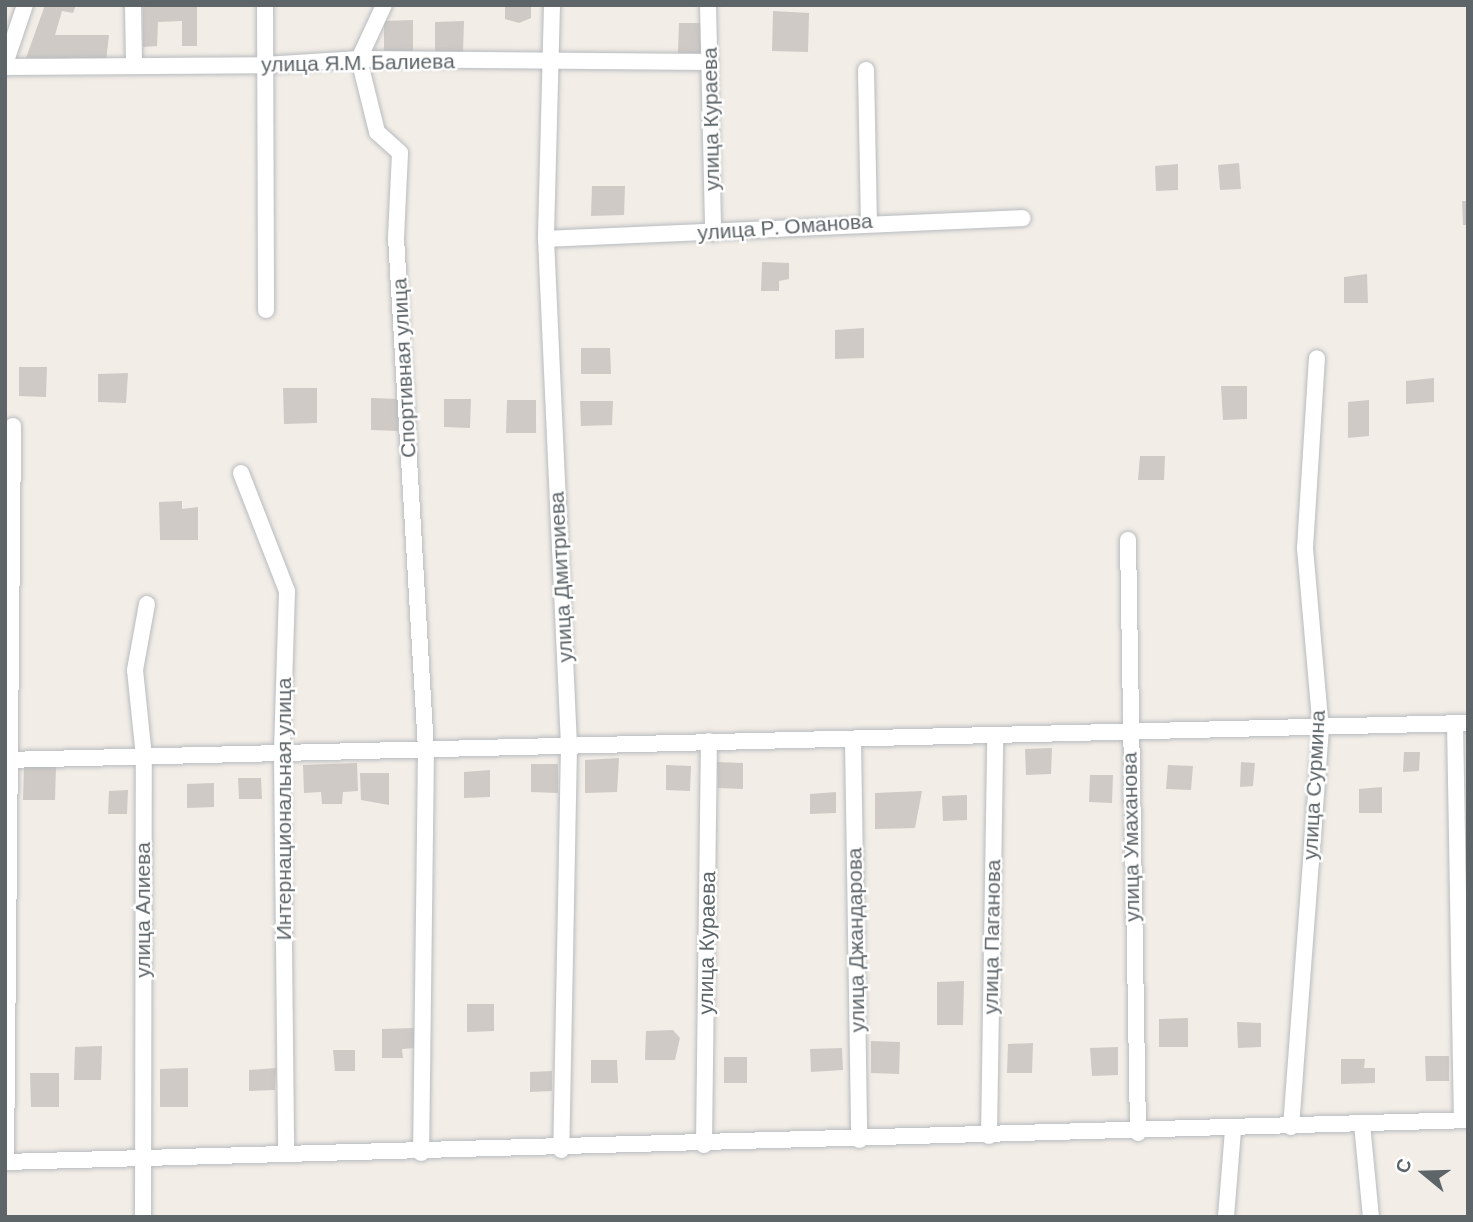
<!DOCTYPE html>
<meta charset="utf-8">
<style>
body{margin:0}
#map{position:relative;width:1473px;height:1222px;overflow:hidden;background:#f2ede7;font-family:"DM Sans",sans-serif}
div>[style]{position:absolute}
.building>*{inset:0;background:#cfcac6}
.roads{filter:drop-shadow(0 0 2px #b7bbbf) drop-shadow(0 0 2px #b7bbbf)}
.minor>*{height:16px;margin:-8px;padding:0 8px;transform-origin:8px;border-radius:8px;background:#fff}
span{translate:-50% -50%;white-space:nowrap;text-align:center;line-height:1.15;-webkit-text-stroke:5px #fff;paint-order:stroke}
.street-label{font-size:21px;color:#5e6569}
.frame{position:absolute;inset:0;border:7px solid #5e6569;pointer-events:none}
.north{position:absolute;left:1389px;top:1138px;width:70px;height:70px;-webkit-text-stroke:5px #fff;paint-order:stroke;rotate:289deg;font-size:19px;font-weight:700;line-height:28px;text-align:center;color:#5e6569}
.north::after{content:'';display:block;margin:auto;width:24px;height:32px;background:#5e6569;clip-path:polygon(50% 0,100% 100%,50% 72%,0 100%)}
</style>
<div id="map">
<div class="building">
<i style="clip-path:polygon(45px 5px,76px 5px,73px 13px,62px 11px,55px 35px,109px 35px,106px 61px,26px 58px)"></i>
<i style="clip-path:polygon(143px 5px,197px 5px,197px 46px,182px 46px,182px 21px,158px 22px,157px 46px,143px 47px)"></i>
<i style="clip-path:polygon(505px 5px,531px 5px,531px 18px,519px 23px,505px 19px)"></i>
<i style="clip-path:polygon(773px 11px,809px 13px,808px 52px,772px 51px)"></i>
<i style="clip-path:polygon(413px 20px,413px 51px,384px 51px,384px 21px)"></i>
<i style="clip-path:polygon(464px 21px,463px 52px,435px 52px,435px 22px)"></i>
<i style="clip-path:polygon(679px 23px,706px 23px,705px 53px,678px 53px)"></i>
<i style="clip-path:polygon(1239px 163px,1241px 189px,1220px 190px,1218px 165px)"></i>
<i style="clip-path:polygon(1178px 164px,1178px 190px,1156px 191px,1155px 166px)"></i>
<i style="clip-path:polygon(592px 186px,625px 186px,624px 215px,591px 216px)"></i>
<i style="clip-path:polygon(1462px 201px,1468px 201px,1468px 225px,1463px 225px)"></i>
<i style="clip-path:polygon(762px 262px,789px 263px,789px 279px,779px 281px,779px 291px,761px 291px)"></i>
<i style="clip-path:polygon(1367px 274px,1368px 303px,1344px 303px,1344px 277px)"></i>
<i style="clip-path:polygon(864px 328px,864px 358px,835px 359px,835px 330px)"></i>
<i style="clip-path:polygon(581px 348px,610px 348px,611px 374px,581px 374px)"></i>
<i style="clip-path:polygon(19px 367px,47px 367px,46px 397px,19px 396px)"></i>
<i style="clip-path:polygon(128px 373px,126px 403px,98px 402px,98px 374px)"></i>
<i style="clip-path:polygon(1434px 378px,1434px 402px,1406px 404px,1406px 381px)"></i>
<i style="clip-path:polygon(1221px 386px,1247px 386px,1247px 419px,1223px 420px)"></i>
<i style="clip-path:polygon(283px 388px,317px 388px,317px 423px,284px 424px)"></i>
<i style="clip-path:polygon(371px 398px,398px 399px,398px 431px,371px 430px)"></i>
<i style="clip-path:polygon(444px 399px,471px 399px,470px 428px,444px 427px)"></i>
<i style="clip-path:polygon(507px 400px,536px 400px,536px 433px,506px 433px)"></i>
<i style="clip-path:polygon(1369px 400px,1369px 436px,1348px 438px,1348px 402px)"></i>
<i style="clip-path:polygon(580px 401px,613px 401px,612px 425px,581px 426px)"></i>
<i style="clip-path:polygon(1140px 456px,1165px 456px,1164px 480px,1138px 480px)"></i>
<i style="clip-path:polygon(182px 501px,182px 509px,198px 507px,198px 540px,160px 540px,159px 502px)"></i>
<i style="clip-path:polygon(1052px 748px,1051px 774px,1026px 775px,1025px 749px)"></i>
<i style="clip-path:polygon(1404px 752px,1420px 752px,1419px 771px,1403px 772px)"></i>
<i style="clip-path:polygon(619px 758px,617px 792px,585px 793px,585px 760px)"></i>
<i style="clip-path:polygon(717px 762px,743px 763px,743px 789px,718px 788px)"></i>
<i style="clip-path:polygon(1241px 762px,1255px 763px,1253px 786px,1240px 787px)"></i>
<i style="clip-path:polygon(357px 763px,358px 791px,343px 792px,342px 804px,322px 804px,321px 792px,304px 793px,303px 765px)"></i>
<i style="clip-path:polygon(531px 764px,558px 764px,558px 793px,531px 792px)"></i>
<i style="clip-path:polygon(666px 765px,691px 766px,690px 791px,666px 790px)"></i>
<i style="clip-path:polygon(1168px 765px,1193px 766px,1191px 790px,1166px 789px)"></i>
<i style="clip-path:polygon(56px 766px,55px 800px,23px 800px,24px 767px)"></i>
<i style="clip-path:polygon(490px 770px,490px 797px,464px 798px,464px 772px)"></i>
<i style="clip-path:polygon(360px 773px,389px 773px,389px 805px,361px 800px)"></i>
<i style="clip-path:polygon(1090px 775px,1113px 775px,1112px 803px,1089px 802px)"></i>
<i style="clip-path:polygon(238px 778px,261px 778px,262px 799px,239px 799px)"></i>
<i style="clip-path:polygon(214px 783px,214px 807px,187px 808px,187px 784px)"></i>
<i style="clip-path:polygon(1382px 787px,1382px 813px,1359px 813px,1359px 789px)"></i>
<i style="clip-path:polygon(128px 790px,127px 814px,108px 814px,109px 791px)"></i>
<i style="clip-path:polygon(922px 791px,915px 828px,875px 829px,875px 793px)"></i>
<i style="clip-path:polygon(836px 792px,836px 813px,810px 814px,810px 794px)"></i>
<i style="clip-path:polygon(967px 795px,967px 820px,943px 821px,942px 796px)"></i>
<i style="clip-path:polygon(964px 981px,963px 1025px,937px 1025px,937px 982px)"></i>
<i style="clip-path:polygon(467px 1004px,494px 1004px,494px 1031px,467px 1032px)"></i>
<i style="clip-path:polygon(1188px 1018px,1188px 1047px,1159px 1047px,1159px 1019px)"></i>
<i style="clip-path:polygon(1237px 1022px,1261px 1023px,1261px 1047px,1238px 1048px)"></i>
<i style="clip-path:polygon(414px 1028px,414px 1048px,402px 1049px,403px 1058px,382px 1058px,382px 1029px)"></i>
<i style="clip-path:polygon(673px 1030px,680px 1038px,675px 1060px,645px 1060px,646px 1031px)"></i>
<i style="clip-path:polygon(871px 1041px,900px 1042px,899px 1074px,871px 1073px)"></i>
<i style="clip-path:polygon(1033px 1043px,1032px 1073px,1007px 1073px,1008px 1044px)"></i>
<i style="clip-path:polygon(102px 1046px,101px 1080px,74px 1080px,75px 1047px)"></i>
<i style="clip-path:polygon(1118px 1047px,1118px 1075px,1092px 1076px,1090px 1048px)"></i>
<i style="clip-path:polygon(842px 1048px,843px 1070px,811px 1072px,810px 1049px)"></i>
<i style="clip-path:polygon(333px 1050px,355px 1050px,355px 1071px,335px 1071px)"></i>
<i style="clip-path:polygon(1425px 1056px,1449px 1056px,1449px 1081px,1426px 1081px)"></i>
<i style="clip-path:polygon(724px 1057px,747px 1057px,747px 1083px,724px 1083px)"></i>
<i style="clip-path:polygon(1341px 1059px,1365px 1059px,1364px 1068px,1375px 1068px,1375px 1083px,1341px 1084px)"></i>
<i style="clip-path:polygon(591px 1060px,617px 1060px,618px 1083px,591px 1083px)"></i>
<i style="clip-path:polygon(188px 1068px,188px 1107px,160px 1107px,160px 1069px)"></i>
<i style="clip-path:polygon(276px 1068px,275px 1090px,249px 1091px,249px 1070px)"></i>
<i style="clip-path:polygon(552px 1071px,552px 1091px,530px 1092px,530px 1072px)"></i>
<i style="clip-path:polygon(30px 1073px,59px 1073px,59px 1107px,31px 1107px)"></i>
</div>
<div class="roads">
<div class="minor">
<i style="left:133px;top:5px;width:59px;rotate:89deg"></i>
<i style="left:265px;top:5px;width:305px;rotate:89.8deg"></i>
<i style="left:384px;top:5px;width:60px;rotate:114.8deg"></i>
<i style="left:359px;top:59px;width:75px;rotate:76.1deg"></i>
<i style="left:377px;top:132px;width:31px;rotate:42deg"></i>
<i style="left:400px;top:153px;width:84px;rotate:92.7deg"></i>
<i style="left:396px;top:237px;width:514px;rotate:86.65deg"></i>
<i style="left:426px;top:750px;width:403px;rotate:90.7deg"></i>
<i style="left:552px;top:5px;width:234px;rotate:91.5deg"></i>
<i style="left:546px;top:239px;width:508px;rotate:87.4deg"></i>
<i style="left:569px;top:746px;width:404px;rotate:91.1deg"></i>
<i style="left:708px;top:5px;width:228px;rotate:88.7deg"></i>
<i style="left:5px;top:64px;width:62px;rotate:-71.3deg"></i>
<i style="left:5px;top:67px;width:260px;rotate:-0.4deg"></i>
<i style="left:265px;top:65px;width:94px;rotate:-3.7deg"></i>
<i style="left:359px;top:59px;width:351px;rotate:0.5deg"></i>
<i style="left:866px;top:70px;width:151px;rotate:88.9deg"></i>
<i style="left:546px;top:239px;width:477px;rotate:-2.5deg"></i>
<i style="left:241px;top:473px;width:127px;rotate:68.7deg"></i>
<i style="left:287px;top:591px;width:162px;rotate:91.8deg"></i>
<i style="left:282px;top:753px;width:401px;rotate:89.4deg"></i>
<i style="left:1128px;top:540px;width:593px;rotate:89.03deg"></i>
<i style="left:1455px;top:723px;width:397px;rotate:89deg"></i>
<i style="left:853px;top:741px;width:399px;rotate:89.1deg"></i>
<i style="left:5px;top:760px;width:1463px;rotate:-1.45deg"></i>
<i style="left:1362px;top:1124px;width:93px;rotate:84.5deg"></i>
<i style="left:1291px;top:1127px;width:397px;rotate:-85.7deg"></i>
<i style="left:1321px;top:731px;width:184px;rotate:-95deg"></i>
<i style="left:1305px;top:548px;width:190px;rotate:-86.4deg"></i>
<i style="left:989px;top:1136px;width:398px;rotate:-89.1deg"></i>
<i style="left:704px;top:1145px;width:404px;rotate:-89.3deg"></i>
<i style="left:6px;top:1161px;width:735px;rotate:-89.45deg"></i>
<i style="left:5px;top:1162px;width:1464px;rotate:-1.64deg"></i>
<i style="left:143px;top:1217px;width:460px;rotate:-89.9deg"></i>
<i style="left:144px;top:757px;width:87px;rotate:-95.9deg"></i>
<i style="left:135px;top:670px;width:67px;rotate:-79.7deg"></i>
<i style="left:1226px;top:1217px;width:87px;rotate:-85.4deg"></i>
</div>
</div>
<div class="street-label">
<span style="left:358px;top:63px;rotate:-1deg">улица Я.М. Балиева</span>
<span style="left:711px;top:119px;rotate:-91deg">улица Кураева</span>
<span style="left:785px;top:227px;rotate:-4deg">улица Р. Оманова</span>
<span style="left:404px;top:368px;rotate:-93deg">Спортивная улица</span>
<span style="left:561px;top:577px;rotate:-93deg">улица Дмитриева</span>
<span style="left:1314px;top:785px;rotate:-87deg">улица Сурмина</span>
<span style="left:284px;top:809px;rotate:-90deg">Интернациональная улица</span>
<span style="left:1131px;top:837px;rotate:-91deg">улица Умаханова</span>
<span style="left:143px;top:910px;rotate:-90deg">улица Алиева</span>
<span style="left:992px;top:937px;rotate:-89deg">улица Паганова</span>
<span style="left:856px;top:940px;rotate:-91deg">улица Джандарова</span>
<span style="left:707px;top:943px;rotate:-89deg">улица Кураева</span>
</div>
<div class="frame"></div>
<div class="north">С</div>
</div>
